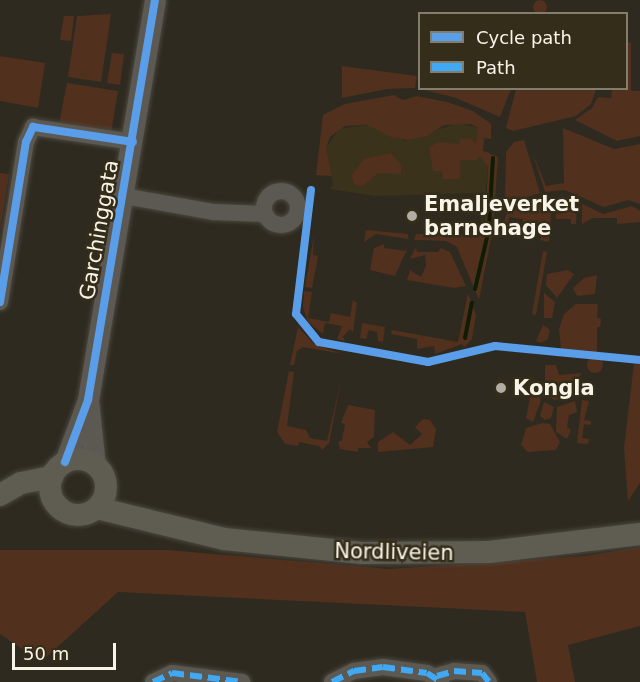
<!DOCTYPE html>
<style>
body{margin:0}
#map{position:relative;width:640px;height:682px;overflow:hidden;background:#2e2a20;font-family:"DejaVu Sans",sans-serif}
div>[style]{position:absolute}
.built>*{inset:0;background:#3a321a}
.green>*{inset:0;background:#51301d}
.round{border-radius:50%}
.stream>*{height:4px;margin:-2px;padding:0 2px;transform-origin:2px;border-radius:2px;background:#0e1d04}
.roads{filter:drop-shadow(0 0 2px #4b473e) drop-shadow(0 0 2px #4b473e)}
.minor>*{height:16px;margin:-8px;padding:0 8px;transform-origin:8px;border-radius:8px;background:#5c5952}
.minor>.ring{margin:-8px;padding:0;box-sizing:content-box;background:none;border:16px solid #5c5952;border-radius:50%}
.tertiary>*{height:21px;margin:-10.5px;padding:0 10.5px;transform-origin:10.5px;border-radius:10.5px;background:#5c5952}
.secondary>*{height:22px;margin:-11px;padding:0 11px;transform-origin:11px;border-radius:11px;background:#5f5c52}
.secondary>.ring{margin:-11px;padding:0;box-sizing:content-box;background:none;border:22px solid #5f5c52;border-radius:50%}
.quiet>*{height:6px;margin-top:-3px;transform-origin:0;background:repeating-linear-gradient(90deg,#3fa9f5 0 12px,transparent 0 18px)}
.cycleway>*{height:8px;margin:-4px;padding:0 4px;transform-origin:4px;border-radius:4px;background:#5a9eea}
.dots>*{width:16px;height:16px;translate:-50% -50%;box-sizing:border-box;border:3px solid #342d1a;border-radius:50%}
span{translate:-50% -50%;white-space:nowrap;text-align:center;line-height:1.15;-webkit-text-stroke:5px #342d1a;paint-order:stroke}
.poi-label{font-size:21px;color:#f8f4e8;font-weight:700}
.left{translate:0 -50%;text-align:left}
.street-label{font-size:21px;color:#f8f4e8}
.legend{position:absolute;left:418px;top:12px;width:210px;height:78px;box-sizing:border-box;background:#342d1a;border:2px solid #827d6c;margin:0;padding:8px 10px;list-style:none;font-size:18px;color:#f8f4e8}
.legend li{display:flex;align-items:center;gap:12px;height:30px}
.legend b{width:30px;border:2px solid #827d6c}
.scale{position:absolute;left:12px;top:643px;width:104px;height:27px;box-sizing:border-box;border:3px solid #f8f4e8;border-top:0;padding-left:8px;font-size:18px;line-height:21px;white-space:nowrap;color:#f8f4e8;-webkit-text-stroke:4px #342d1a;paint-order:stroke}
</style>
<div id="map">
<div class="built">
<i style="clip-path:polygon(457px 123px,479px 128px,484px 133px,483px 151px,489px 152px,482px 235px,480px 193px,374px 196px,330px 189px,333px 184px,326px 148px,339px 129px,367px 125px,405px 141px)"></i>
</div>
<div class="green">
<i class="round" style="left:533px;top:0;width:14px;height:14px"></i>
<i style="clip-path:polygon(111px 14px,101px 82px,68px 77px,77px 16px)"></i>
<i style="clip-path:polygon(64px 16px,74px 16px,71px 41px,60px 40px)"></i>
<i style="clip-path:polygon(627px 42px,631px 43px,631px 91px,640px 91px,640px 136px,617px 141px,575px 120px,592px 108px,598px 97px,611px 98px,612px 89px,626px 88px)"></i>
<i style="clip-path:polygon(112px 53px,124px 54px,120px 85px,107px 83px)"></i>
<i style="clip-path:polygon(0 56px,45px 63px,38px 108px,0 101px)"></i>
<i style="clip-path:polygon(342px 66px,417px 76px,415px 88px,387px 89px,342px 98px)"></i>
<i style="clip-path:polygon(67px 83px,118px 91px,111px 133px,59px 124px)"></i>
<i style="clip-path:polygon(421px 89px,511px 89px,500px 117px,456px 98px)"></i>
<i style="clip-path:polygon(516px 89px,596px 88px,596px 89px,591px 104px,576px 116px,513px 131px,506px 128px)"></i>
<i style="clip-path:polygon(394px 95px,403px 100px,417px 96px,447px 102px,473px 111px,491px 124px,491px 139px,484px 138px,483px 151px,498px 157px,493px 228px,485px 226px,488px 167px,480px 156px,476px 160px,460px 160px,460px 179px,443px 179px,442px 171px,433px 171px,429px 148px,437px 142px,459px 144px,460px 139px,471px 138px,476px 144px,478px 128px,471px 124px,444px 125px,427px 136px,407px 140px,393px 138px,367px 125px,345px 126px,330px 137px,326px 148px,332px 176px,316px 175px,323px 115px,345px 104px)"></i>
<i style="clip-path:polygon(563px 128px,614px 149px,640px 144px,640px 204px,628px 200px,604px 207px,565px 190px,545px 192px,533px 154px,546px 186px,564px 183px)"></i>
<i style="clip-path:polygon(524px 140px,540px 193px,505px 204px,506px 152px,514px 142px)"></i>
<i style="clip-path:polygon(391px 153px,401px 165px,401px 174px,378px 173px,363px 186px,355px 185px,351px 176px,364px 159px)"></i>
<i style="clip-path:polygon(0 173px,9px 174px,0 230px)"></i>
<i style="clip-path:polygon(562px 196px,577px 202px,576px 224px,571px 224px,571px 219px,556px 219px,556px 201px)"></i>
<i style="clip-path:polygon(547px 200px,552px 204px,549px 242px,540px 240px,545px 226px,522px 224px,523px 219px,509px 217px,508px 231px,501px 230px,507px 212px)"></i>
<i style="clip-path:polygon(582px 204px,603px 214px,632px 206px,640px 211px,640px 222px,617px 224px,617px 218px,593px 218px,582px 224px)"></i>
<i style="clip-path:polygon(366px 230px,408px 234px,408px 239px,376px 234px,364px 242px)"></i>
<i style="clip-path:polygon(485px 232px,492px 233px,479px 300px,457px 247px,446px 241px,414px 240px,416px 234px,482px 235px)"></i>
<i style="clip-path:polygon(314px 235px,313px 255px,318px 256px,312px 288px,305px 287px)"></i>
<i style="clip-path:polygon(384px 244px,384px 248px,405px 251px,408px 247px,395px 276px,370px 270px,374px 248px)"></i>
<i style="clip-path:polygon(415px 248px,418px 252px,438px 252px,441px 248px,450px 252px,466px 286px,454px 288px,407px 280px,410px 270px,421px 277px,426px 266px,425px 255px,410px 259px)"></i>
<i style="clip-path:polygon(543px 251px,547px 252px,536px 315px,532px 314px)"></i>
<i style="clip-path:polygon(568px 270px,574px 274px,557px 298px,546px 285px,547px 274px)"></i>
<i style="clip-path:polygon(597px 275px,595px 294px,577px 296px,573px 288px,584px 278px)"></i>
<i style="clip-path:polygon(304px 291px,312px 292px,308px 318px,329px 322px,331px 313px,350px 317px,353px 300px,357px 303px,353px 332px,350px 329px,343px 337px,345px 341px,337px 339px,342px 326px,325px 323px,323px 334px,308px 322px,303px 307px)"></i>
<i style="clip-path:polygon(468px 293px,476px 315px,472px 339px,465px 347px,462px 344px,435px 354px,434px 346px,417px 349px,417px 339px,391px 334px,392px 330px,458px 342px)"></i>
<i style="clip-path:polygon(544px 293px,555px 302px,552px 318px,544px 318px)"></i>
<i style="clip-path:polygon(576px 304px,598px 304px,597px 318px,601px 319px,600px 327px,597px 327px,597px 353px,561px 349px,559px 329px,564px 314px)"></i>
<i style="clip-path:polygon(362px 323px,385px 327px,383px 342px,378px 341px,377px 332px,369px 330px,366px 339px,360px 338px)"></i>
<i style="clip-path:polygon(543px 325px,550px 330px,548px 339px,541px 343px,536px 341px)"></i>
<i style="clip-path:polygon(298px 327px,314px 344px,343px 354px,303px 347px,297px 351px,294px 365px,290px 365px)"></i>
<i class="round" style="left:587px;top:357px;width:16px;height:16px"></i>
<i style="clip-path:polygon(634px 363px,640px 364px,640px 483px,628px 501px,624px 448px)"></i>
<i style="clip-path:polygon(545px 365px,556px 365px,559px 375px,582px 373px,565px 398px,554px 400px,545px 393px)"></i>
<i style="clip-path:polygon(289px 371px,294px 372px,287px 426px,306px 430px,310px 438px,327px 441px,341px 380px,329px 443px,322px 450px,319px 446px,299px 442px,298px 446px,285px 444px,277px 432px)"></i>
<i style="clip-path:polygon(538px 395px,541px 400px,533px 422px,526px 418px,530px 397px)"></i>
<i style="clip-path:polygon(582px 400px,589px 401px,584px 420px,591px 421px,591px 425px,584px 424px,582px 438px,589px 439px,588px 444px,577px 443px)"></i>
<i style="clip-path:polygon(575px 401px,577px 412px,569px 415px,567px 427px,571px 430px,567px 439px,556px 432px,557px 407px)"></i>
<i style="clip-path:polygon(544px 402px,554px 407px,551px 418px,545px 420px,540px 416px)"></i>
<i style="clip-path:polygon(348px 405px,375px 410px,374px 437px,367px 442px,371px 448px,358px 448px,358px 452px,340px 449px,338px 442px,342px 440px,345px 424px,341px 423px)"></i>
<i style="clip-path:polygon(423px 419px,430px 420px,436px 429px,433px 447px,378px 452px,378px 442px,393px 432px,410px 445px,422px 434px,415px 427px)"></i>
<i style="clip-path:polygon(542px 423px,550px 424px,560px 442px,556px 450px,528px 452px,521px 445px,526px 428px)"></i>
<i style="clip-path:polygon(640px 547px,640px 626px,568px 645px,575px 682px,537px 682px,525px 612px,118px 592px,41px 662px,0 634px,0 550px,167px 550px,389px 569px,585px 556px)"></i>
</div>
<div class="stream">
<i style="left:489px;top:227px;width:69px;rotate:-86.7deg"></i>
<i style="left:475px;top:289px;width:57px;rotate:-76.9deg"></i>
<i style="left:465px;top:338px;width:36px;rotate:-79deg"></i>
</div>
<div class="roads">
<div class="minor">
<i class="ring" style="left:264px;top:191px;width:18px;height:18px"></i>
<i style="left:124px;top:196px;width:90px;rotate:10.2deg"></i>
<i style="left:213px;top:212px;width:52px;rotate:2.2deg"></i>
<i style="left:0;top:302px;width:162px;rotate:-80.8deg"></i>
<i style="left:26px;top:142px;width:17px;rotate:-65deg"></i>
<i style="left:33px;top:127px;width:101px;rotate:8.5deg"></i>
<i style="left:437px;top:676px;width:18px;rotate:-16deg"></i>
<i style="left:454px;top:671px;width:28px;rotate:4deg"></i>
<i style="left:482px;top:673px;width:11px;rotate:52deg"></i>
<i style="left:153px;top:682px;width:21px;rotate:-25deg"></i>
<i style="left:172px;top:673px;width:71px;rotate:7.3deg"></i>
<i style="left:332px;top:682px;width:25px;rotate:-27deg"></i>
<i style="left:354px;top:671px;width:29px;rotate:-8deg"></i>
<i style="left:383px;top:667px;width:44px;rotate:7.8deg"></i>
<i style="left:427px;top:673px;width:17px;rotate:33deg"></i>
</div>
<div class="tertiary">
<i style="left:88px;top:400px;width:65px;rotate:83.9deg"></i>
<i style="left:65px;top:462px;width:66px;rotate:-69.6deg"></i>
<i style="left:88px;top:400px;width:406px;rotate:-80.5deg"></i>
</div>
<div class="secondary">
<i class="ring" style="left:50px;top:459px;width:34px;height:34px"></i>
<i style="left:0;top:495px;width:24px;rotate:-30deg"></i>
<i style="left:21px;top:483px;width:32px;rotate:-11deg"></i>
<i style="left:97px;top:508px;width:131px;rotate:13.7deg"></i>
<i style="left:224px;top:539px;width:139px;rotate:5.8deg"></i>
<i style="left:362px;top:553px;width:127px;rotate:-0.5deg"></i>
<i style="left:489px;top:552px;width:152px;rotate:-6.8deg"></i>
</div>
</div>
<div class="quiet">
<i style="left:437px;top:676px;width:18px;rotate:-16deg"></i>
<i style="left:454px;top:671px;width:28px;rotate:4deg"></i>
<i style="left:482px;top:673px;width:11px;rotate:52deg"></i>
<i style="left:153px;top:682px;width:21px;rotate:-25deg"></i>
<i style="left:172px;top:673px;width:71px;rotate:7.3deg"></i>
<i style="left:332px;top:682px;width:25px;rotate:-27deg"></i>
<i style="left:354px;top:671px;width:29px;rotate:-8deg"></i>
<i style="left:383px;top:667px;width:44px;rotate:7.8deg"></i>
<i style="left:427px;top:673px;width:17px;rotate:33deg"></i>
</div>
<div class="cycleway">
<i style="left:311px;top:190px;width:125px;rotate:96.9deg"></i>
<i style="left:296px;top:314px;width:36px;rotate:51deg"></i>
<i style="left:319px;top:342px;width:111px;rotate:10.4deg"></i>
<i style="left:428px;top:362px;width:69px;rotate:-13.4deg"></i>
<i style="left:495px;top:346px;width:146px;rotate:5.5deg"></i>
<i style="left:0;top:302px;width:162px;rotate:-80.8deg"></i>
<i style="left:26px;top:142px;width:17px;rotate:-65deg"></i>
<i style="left:33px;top:127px;width:101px;rotate:8.5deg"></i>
<i style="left:65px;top:462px;width:66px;rotate:-69.6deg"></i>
<i style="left:88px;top:400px;width:406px;rotate:-80.5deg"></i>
</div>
<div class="dots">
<i style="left:412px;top:216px;background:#b1ada2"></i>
<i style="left:501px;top:388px;background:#b1ada2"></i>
</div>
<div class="poi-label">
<span class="left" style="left:424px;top:216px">Emaljeverket<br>barnehage</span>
<span class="left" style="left:513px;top:388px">Kongla</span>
</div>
<div class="street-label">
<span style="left:99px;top:230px;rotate:-80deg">Garchinggata</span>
<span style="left:394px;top:552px;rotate:1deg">Nordliveien</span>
</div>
<ul class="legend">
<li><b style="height:8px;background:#5a9eea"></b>Cycle path</li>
<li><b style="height:8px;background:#3fa9f5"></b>Path</li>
</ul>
<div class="scale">50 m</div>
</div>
